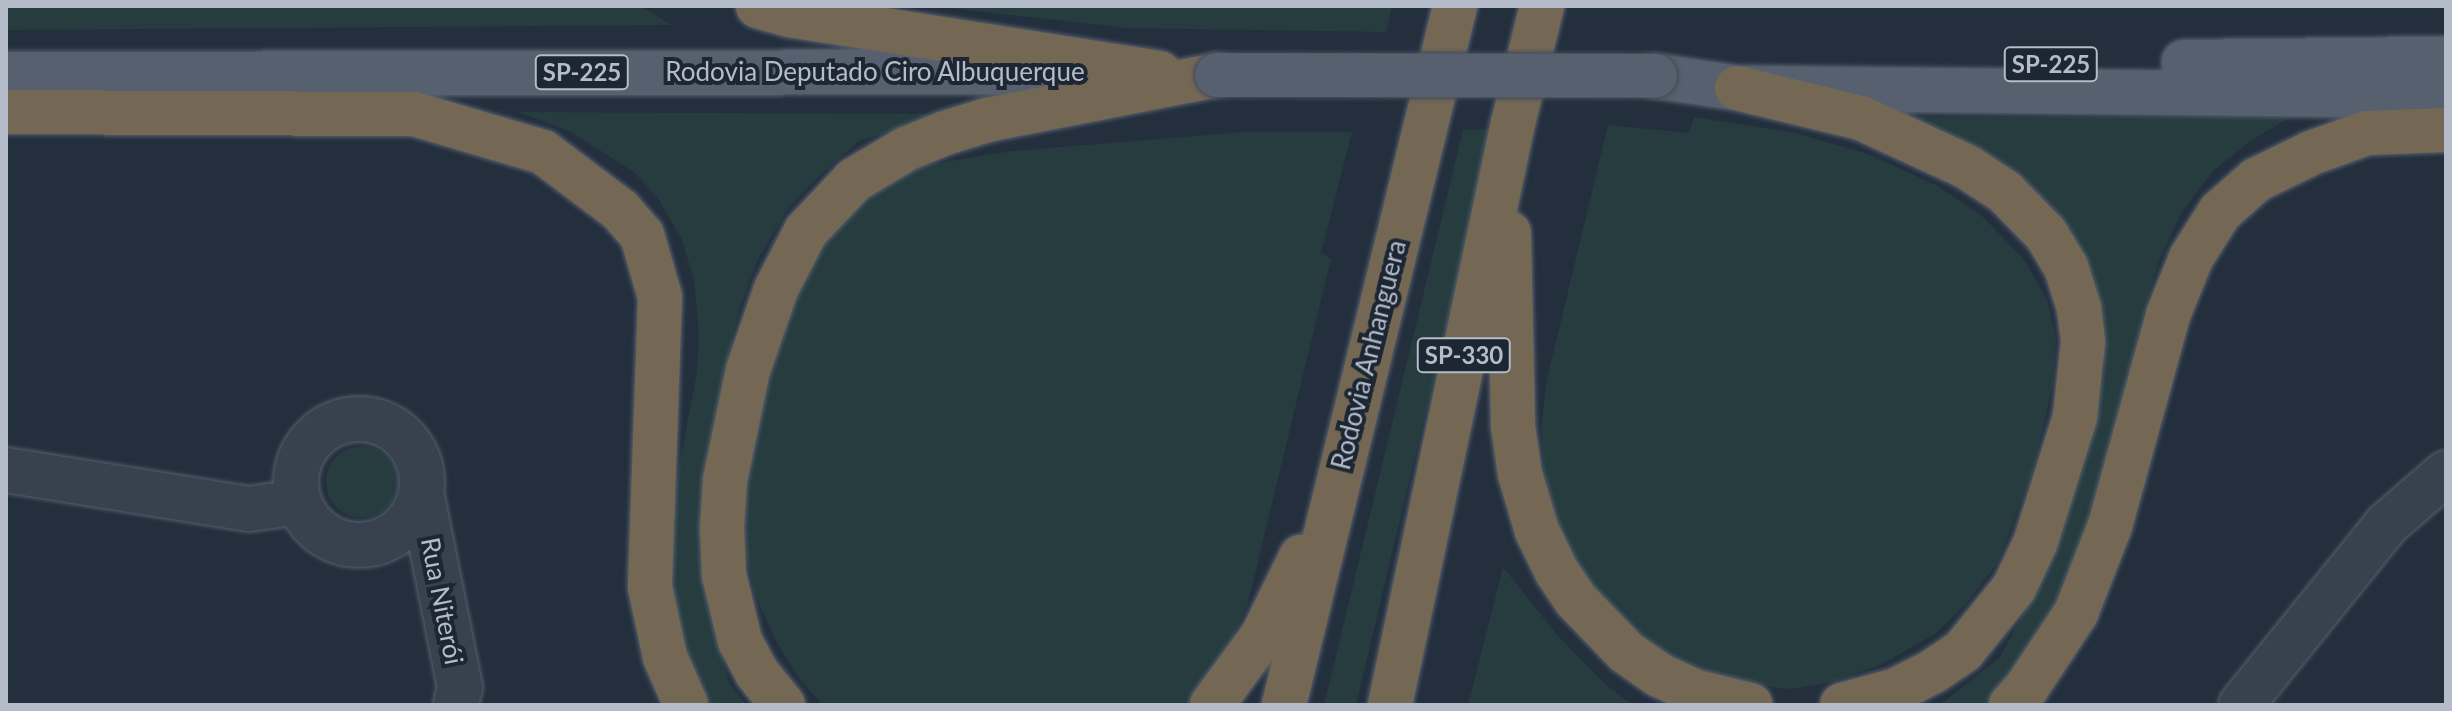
<!DOCTYPE html>
<meta charset="utf-8">
<style>
body{margin:0}
#map{position:relative;width:2452px;height:711px;overflow:hidden;background:#242f3e;font-family:Lato,sans-serif}
div>[style]{position:absolute}
.green>*{inset:0;background:#263c3f}
.round{border-radius:50%}
.roads{filter:drop-shadow(0 0 2px #565f6c) drop-shadow(0 0 2px #565f6c)}
.street>*{height:44px;margin:-22px;padding:0 22px;transform-origin:22px;border-radius:22px;background:#38414e}
.street>.ring{margin:-22px;padding:0;box-sizing:content-box;background:none;border:44px solid #38414e;border-radius:50%}
.primary>*{height:44px;margin:-22px;padding:0 22px;transform-origin:22px;border-radius:22px;background:#56606e}
.highway>*{height:44px;margin:-22px;padding:0 22px;transform-origin:22px;border-radius:22px;background:#746855}
.bridges{filter:drop-shadow(0 0 2px #414a57) drop-shadow(0 0 2px #414a57)}
.primary-bridge>*{height:44px;margin:-22px;padding:0 22px;transform-origin:22px;border-radius:22px;background:#56606e}
span{translate:-50% -50%;white-space:nowrap;text-align:center;line-height:1.15;-webkit-text-stroke:8px #1d2633;paint-order:stroke}
.shield-label span{padding:2px 6px;background:#1d2633;border:2px solid;border-radius:6px;-webkit-text-stroke-width:0}
.shield-label{font-size:24px;color:#b4bcc9;font-weight:700}
.street-label{font-size:26px;color:#b4bcc9}
.frame{position:absolute;inset:0;border:8px solid #b4bcc9;pointer-events:none}
</style>
<div id="map">
<div class="green">
<i style="clip-path:polygon(6px 6px,641px 6px,671px 25px,6px 30px)"></i>
<i style="clip-path:polygon(934px 6px,1392px 6px,1386px 32px,1126px 28px)"></i>
<i style="clip-path:polygon(518px 112px,949px 114px,859px 141px,820px 175px,788px 209px,758px 259px,740px 308px,724px 372px,704px 481px,702px 532px,713px 622px,729px 682px,746px 705px,700px 705px,668px 592px,675px 486px,697px 372px,699px 334px,694px 279px,681px 238px,659px 200px,634px 172px,571px 132px)"></i>
<i style="clip-path:polygon(1694px 117px,1795px 133px,1871px 155px,1936px 185px,1981px 215px,2023px 258px,2047px 299px,2056px 339px,2053px 383px,2034px 468px,1998px 562px,1966px 604px,1935px 634px,1882px 664px,1836px 681px,1791px 689px,1735px 684px,1680px 667px,1643px 643px,1578px 572px,1553px 513px,1544px 472px,1541px 428px,1547px 379px,1608px 125px,1689px 133px)"></i>
<i style="clip-path:polygon(1904px 117px,2291px 117px,2250px 141px,2213px 171px,2181px 213px,2158px 264px,2141px 322px,2110px 467px,2065px 597px,1991px 705px,1940px 705px,2000px 657px,2036px 590px,2096px 411px,2104px 374px,2103px 324px,2094px 277px,2056px 211px,2018px 173px)"></i>
<i style="clip-path:polygon(1493px 129px,1356px 705px,1324px 705px,1463px 130px)"></i>
<i style="clip-path:polygon(1243px 132px,1352px 132px,1321px 253px,1331px 259px,1247px 607px,1223px 657px,1192px 699px,1186px 705px,823px 705px,801px 681px,776px 641px,755px 595px,744px 548px,745px 490px,763px 394px,783px 319px,826px 228px,866px 193px,925px 165px,1012px 151px)"></i>
<i class="round" style="left:326px;top:446px;width:72px;height:72px"></i>
<i style="clip-path:polygon(1503px 567px,1557px 635px,1603px 682px,1632px 705px,1468px 705px)"></i>
</div>
<div class="roads">
<div class="street">
<i class="ring" style="left:296px;top:419px;width:82px;height:82px"></i>
<i style="left:6px;top:470px;width:246px;rotate:9.1deg"></i>
<i style="left:249px;top:509px;width:49px;rotate:-8.1deg"></i>
<i style="left:422px;top:497px;width:194px;rotate:78.7deg"></i>
<i style="left:460px;top:687px;width:18px;rotate:103deg"></i>
<i style="left:2241px;top:705px;width:231px;rotate:-51.1deg"></i>
<i style="left:2386px;top:525px;width:79px;rotate:-40.9deg"></i>
</div>
<div class="primary">
<i style="left:2184px;top:62px;width:262px;rotate:-0.7deg"></i>
<i style="left:6px;top:74px;width:1066px;rotate:-0.11deg"></i>
<i style="left:1655px;top:76px;width:83px;rotate:8.3deg"></i>
<i style="left:1737px;top:88px;width:709px;rotate:0.65deg"></i>
</div>
<div class="highway">
<i style="left:758px;top:6px;width:32px;rotate:16deg"></i>
<i style="left:789px;top:15px;width:375px;rotate:8.9deg"></i>
<i style="left:1737px;top:88px;width:128px;rotate:13.6deg"></i>
<i style="left:1861px;top:118px;width:117px;rotate:24.8deg"></i>
<i style="left:1967px;top:167px;width:45px;rotate:33.3deg"></i>
<i style="left:2005px;top:192px;width:59px;rotate:45.7deg"></i>
<i style="left:2046px;top:234px;width:39px;rotate:59deg"></i>
<i style="left:2066px;top:267px;width:43px;rotate:72.4deg"></i>
<i style="left:2079px;top:308px;width:34px;rotate:83deg"></i>
<i style="left:2083px;top:342px;width:75px;rotate:96.1deg"></i>
<i style="left:2075px;top:417px;width:130px;rotate:107.5deg"></i>
<i style="left:2036px;top:541px;width:52px;rotate:115.1deg"></i>
<i style="left:2014px;top:588px;width:81px;rotate:129deg"></i>
<i style="left:1963px;top:651px;width:37px;rotate:146deg"></i>
<i style="left:1932px;top:672px;width:39px;rotate:153deg"></i>
<i style="left:1897px;top:690px;width:57px;rotate:164.7deg"></i>
<i style="left:6px;top:112px;width:408px;rotate:0.3deg"></i>
<i style="left:414px;top:114px;width:134px;rotate:16.4deg"></i>
<i style="left:543px;top:152px;width:96px;rotate:37deg"></i>
<i style="left:620px;top:210px;width:33px;rotate:49deg"></i>
<i style="left:642px;top:235px;width:65px;rotate:73.8deg"></i>
<i style="left:660px;top:297px;width:290px;rotate:92deg"></i>
<i style="left:650px;top:587px;width:72px;rotate:77.9deg"></i>
<i style="left:665px;top:657px;width:52px;rotate:66.4deg"></i>
<i style="left:1509px;top:233px;width:193px;rotate:88.8deg"></i>
<i style="left:1513px;top:426px;width:49px;rotate:81.7deg"></i>
<i style="left:1520px;top:474px;width:59px;rotate:73.4deg"></i>
<i style="left:1537px;top:531px;width:46px;rotate:64deg"></i>
<i style="left:1557px;top:572px;width:32px;rotate:56deg"></i>
<i style="left:1575px;top:599px;width:74px;rotate:46.1deg"></i>
<i style="left:1626px;top:652px;width:40px;rotate:34.9deg"></i>
<i style="left:1659px;top:675px;width:41px;rotate:24.7deg"></i>
<i style="left:1696px;top:692px;width:56px;rotate:13.5deg"></i>
<i style="left:783px;top:705px;width:41px;rotate:-129.1deg"></i>
<i style="left:757px;top:673px;width:36px;rotate:-118deg"></i>
<i style="left:740px;top:641px;width:68px;rotate:-103.6deg"></i>
<i style="left:724px;top:575px;width:47px;rotate:-92.4deg"></i>
<i style="left:722px;top:528px;width:48px;rotate:-86.4deg"></i>
<i style="left:725px;top:480px;width:112px;rotate:-78.2deg"></i>
<i style="left:748px;top:370px;width:86px;rotate:-70.9deg"></i>
<i style="left:776px;top:289px;width:65px;rotate:-62.7deg"></i>
<i style="left:806px;top:231px;width:70px;rotate:-46.7deg"></i>
<i style="left:854px;top:180px;width:61px;rotate:-30.8deg"></i>
<i style="left:906px;top:149px;width:42px;rotate:-22.3deg"></i>
<i style="left:945px;top:133px;width:44px;rotate:-17.2deg"></i>
<i style="left:987px;top:120px;width:234px;rotate:-11.1deg"></i>
<i style="left:1212px;top:705px;width:87px;rotate:-53.9deg"></i>
<i style="left:1263px;top:635px;width:87px;rotate:-64deg"></i>
<i style="left:1284px;top:705px;width:720px;rotate:-76.25deg"></i>
<i style="left:1390px;top:705px;width:595px;rotate:-78.07deg"></i>
<i style="left:1513px;top:123px;width:121px;rotate:-76.1deg"></i>
<i style="left:2011px;top:705px;width:24px;rotate:-48deg"></i>
<i style="left:2027px;top:687px;width:89px;rotate:-56.5deg"></i>
<i style="left:2076px;top:613px;width:93px;rotate:-68.7deg"></i>
<i style="left:2110px;top:526px;width:219px;rotate:-74.6deg"></i>
<i style="left:2168px;top:315px;width:61px;rotate:-68deg"></i>
<i style="left:2191px;top:258px;width:54px;rotate:-57.8deg"></i>
<i style="left:2220px;top:212px;width:48px;rotate:-41.6deg"></i>
<i style="left:2256px;top:180px;width:61px;rotate:-26.1deg"></i>
<i style="left:2311px;top:153px;width:59px;rotate:-19.7deg"></i>
<i style="left:2367px;top:133px;width:79px;rotate:-2.2deg"></i>
</div>
</div>
<div class="bridges">
<div class="primary-bridge">
<i style="left:1217px;top:75px;width:438px;rotate:0.1deg"></i>
</div>
</div>
<div class="shield-label">
<span style="left:2051px;top:64px">SP-225</span>
<span style="left:582px;top:72px">SP-225</span>
<span style="left:1464px;top:355px">SP-330</span>
</div>
<div class="street-label">
<span style="left:875px;top:72px">Rodovia Deputado Ciro Albuquerque</span>
<span style="left:1369px;top:355px;rotate:-76deg">Rodovia Anhanguera</span>
<span style="left:442px;top:601px;rotate:79deg">Rua Niterói</span>
</div>
<div class="frame"></div>
</div>
